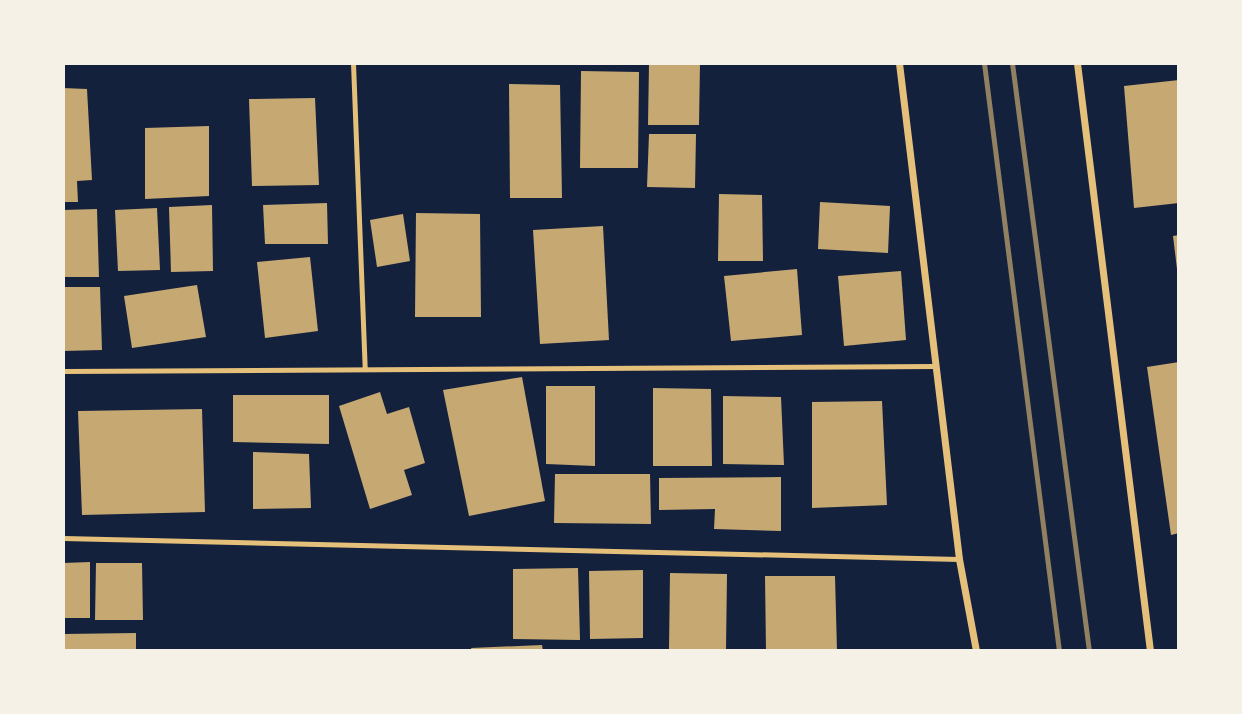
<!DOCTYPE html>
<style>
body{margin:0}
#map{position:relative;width:1242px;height:714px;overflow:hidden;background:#14213d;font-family:Signika,sans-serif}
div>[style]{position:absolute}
.building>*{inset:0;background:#c6a872}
.service>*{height:5px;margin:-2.5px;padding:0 2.5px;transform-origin:2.5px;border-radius:2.5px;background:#e5c07b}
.minor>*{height:7px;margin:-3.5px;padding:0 3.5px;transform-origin:3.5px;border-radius:3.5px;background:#e5c07b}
.rail>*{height:5px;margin:-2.5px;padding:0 2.5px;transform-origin:2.5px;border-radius:2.5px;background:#918062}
span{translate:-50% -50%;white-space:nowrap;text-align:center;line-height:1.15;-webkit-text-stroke:5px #f6f1e7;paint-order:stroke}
.frame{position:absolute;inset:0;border:65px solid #f6f1e7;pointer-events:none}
</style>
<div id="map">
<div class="building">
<i style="clip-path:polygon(649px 63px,700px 63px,699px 125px,648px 125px)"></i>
<i style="clip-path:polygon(581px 71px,639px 72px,638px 168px,580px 168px)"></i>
<i style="clip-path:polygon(1179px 80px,1179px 203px,1134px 208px,1124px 86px)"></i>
<i style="clip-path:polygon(509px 84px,560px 85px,562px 198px,510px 198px)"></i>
<i style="clip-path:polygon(63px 88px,87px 89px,92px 180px,77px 181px,78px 202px,63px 202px)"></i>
<i style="clip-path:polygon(315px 98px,319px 185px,252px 186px,249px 99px)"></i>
<i style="clip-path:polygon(209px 126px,209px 196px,145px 199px,145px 128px)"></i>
<i style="clip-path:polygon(649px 134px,696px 134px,695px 188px,647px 187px)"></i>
<i style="clip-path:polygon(719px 194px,762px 195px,763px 261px,718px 261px)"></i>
<i style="clip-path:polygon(820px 202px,890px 206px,888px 253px,818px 249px)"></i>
<i style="clip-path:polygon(327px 203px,328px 244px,265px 244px,263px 205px)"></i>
<i style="clip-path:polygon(212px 205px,213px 271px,171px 272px,169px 207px)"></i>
<i style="clip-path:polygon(157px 208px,160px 270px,118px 271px,115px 210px)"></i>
<i style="clip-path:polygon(97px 209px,99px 277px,63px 277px,63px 210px)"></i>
<i style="clip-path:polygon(416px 213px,480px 214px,481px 317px,415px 317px)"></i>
<i style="clip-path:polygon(403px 214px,410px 261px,377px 267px,370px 220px)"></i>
<i style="clip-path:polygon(603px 226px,609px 340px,540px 344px,533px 230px)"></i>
<i style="clip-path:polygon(1179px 235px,1179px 269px,1177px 269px,1173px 236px)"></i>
<i style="clip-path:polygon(310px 257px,318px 331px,265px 338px,257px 262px)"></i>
<i style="clip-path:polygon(797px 269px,802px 335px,731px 341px,724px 276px)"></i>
<i style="clip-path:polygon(901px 271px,906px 340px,844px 346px,838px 276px)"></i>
<i style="clip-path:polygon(197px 285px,206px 337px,132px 348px,124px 296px)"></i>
<i style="clip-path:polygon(63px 287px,100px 287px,102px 350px,63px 351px)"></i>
<i style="clip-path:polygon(1179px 362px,1179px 533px,1171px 535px,1147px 367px)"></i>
<i style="clip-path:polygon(522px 377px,545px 501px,469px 516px,443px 390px)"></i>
<i style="clip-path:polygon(546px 386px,595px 386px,595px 466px,546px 464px)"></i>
<i style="clip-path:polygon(653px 388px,711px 389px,712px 466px,653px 466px)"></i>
<i style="clip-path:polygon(380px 392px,387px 414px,409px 407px,425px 463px,404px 470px,412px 495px,370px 509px,339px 406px)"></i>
<i style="clip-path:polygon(233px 395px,329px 395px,329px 444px,233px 442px)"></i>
<i style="clip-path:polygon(723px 396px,781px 397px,784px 465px,723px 464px)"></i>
<i style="clip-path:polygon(882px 401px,887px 505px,812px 508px,812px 402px)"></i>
<i style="clip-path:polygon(202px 409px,205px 512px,82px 515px,78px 411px)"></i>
<i style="clip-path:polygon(253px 452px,309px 454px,311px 508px,253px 509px)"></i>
<i style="clip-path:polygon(555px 474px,650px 474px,651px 524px,554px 523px)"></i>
<i style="clip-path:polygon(781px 477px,781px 531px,714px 529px,715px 509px,659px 510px,659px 478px)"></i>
<i style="clip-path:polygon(90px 562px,90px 618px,63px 618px,63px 563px)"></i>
<i style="clip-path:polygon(96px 563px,142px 563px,143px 620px,95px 620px)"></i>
<i style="clip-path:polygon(578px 568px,580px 640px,513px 639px,513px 569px)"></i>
<i style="clip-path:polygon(643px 570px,643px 638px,590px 639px,589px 571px)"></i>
<i style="clip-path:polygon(670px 573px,727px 574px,726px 649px,669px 649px)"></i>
<i style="clip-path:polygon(765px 576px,835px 576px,837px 651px,766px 651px)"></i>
<i style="clip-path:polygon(136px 633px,136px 651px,63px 651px,63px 634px)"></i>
<i style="clip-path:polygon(542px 645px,543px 651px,472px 651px,471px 648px)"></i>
</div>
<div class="service">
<i style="left:353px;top:63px;width:306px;rotate:87.8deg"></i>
<i style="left:63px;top:371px;width:873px;rotate:-0.33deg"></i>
<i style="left:63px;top:538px;width:896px;rotate:1.34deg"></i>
</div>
<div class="minor">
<i style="left:899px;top:63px;width:500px;rotate:83.1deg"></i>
<i style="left:959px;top:559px;width:94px;rotate:79.5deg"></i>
<i style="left:1077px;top:63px;width:593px;rotate:82.92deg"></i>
</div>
<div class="rail">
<i style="left:984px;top:63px;width:593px;rotate:82.73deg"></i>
<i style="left:1012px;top:63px;width:593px;rotate:82.54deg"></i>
</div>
<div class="frame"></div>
</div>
